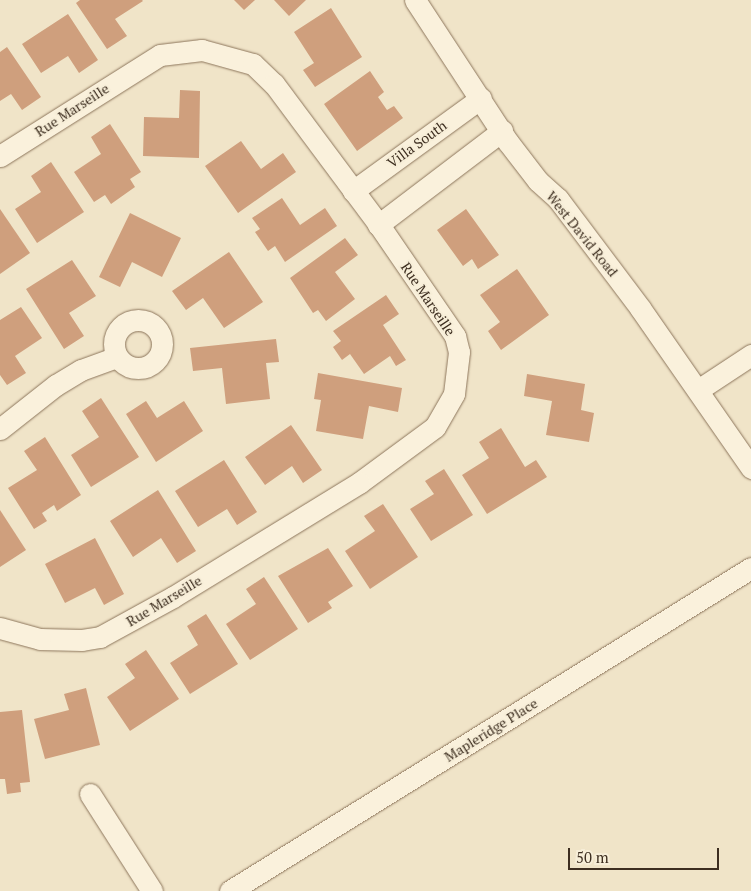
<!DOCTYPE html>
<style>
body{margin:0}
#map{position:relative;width:751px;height:891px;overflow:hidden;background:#f0e4c8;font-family:"PT Serif",serif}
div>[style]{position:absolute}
.building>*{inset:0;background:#cf9f7d}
.roads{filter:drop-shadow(0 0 1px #8d765c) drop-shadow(0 0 1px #8d765c)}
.street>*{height:21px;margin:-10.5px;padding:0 10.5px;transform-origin:10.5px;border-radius:10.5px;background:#faf1dc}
.street>.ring{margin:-10.5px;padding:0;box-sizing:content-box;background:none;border:21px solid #faf1dc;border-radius:50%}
span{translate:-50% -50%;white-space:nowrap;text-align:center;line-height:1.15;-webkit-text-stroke:4px #f7eed8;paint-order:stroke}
.street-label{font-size:14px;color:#3d2e20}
.scale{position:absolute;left:568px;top:848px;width:151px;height:22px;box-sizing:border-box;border:2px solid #3d2e20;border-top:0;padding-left:6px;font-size:15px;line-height:18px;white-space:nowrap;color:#3d2e20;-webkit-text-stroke:4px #f7eed8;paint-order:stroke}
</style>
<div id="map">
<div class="building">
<i style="clip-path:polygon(80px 0,142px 0,143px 1px,115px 19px,127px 36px,107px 49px,76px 3px)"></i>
<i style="clip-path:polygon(234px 0,255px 0,244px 10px)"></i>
<i style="clip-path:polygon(274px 0,306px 0,289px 16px)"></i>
<i style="clip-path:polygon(331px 8px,362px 57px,315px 87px,303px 70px,314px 63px,294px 32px)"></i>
<i style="clip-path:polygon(68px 14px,98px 60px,79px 73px,68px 56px,41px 73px,22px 44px)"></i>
<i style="clip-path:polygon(7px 47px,41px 97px,22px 110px,11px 94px,0 101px,0 52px)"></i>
<i style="clip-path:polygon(370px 71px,384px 92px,378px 97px,387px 110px,394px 106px,403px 118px,357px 151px,324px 104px)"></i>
<i style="clip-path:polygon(180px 90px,200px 91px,199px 158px,143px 156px,144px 117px,179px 118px)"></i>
<i style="clip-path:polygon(110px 124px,141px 172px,130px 179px,135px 187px,111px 204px,105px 195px,94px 202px,74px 172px,101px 154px,91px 137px)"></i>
<i style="clip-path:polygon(241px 141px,261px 169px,283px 153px,296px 172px,238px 213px,205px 166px)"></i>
<i style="clip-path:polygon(51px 162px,84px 212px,37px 243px,15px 209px,41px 192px,31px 176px)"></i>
<i style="clip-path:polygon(282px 198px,300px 225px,325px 208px,337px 226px,285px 262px,275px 246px,268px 251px,255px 232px,260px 229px,252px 218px)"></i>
<i style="clip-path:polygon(0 209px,30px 253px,0 274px)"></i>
<i style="clip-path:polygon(466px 209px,499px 255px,478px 269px,472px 259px,463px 266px,437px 230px)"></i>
<i style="clip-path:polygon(130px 213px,181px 238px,162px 277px,132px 262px,120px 287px,99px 277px)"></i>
<i style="clip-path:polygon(345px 238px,358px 255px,335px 272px,355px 299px,326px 321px,318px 310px,313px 313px,290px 278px)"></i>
<i style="clip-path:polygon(229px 252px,263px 302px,224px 328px,203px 298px,186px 310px,172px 291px)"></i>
<i style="clip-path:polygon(72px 260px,96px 296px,69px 313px,84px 336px,64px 349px,26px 289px)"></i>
<i style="clip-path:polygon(517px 269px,549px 315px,501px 350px,488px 331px,500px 322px,480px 295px)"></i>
<i style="clip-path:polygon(386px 295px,399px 314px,383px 325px,406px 360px,396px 366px,390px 356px,364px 374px,350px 354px,342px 360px,333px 347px,341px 341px,333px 331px)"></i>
<i style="clip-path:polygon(21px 307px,42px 338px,15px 356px,26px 373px,7px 385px,0 375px,0 320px)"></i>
<i style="clip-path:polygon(276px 339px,279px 362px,266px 363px,270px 399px,226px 404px,222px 368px,193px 371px,190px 348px)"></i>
<i style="clip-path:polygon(318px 373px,402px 388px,398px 412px,369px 406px,363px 439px,316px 431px,321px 400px,314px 399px)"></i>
<i style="clip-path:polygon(527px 374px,585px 384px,581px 410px,594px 413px,589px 442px,546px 435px,552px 401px,524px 396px)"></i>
<i style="clip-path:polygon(101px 398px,139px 457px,91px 487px,71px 455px,99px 437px,82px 411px)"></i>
<i style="clip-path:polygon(146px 401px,157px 418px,184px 401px,203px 431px,156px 462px,126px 414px)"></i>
<i style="clip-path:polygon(291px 425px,322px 470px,303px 483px,292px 466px,265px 485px,245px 457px)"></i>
<i style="clip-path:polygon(501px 428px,525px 467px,536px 460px,547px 477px,487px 514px,462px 475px,489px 458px,479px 442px)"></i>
<i style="clip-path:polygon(45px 437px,81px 495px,57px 511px,54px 505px,42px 513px,47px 521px,34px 529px,8px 488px,37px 470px,24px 451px)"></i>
<i style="clip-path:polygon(224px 460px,257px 512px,237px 525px,227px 509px,198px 527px,175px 491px)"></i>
<i style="clip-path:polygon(444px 469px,473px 515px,431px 541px,410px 509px,434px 494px,425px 481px)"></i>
<i style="clip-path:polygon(158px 490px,196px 551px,177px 563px,161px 538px,133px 557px,110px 521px)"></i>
<i style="clip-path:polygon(383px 504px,418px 557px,370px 589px,345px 551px,375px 531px,364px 516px)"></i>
<i style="clip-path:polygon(0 510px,26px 550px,0 567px)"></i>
<i style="clip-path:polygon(95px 538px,124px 594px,104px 605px,95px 588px,65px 603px,45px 564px)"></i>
<i style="clip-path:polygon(328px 548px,353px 586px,328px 602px,332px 608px,308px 623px,278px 576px)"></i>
<i style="clip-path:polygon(264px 577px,298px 629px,250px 660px,226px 624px,256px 604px,246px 589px)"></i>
<i style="clip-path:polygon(206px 614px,238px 664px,190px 694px,170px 663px,198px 645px,187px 626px)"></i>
<i style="clip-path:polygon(146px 650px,179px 699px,130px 731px,107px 697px,135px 678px,125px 664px)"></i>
<i style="clip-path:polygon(86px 688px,100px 745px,45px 759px,34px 719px,69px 710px,64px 694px)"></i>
<i style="clip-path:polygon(22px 710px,30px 782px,20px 783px,21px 792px,7px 794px,5px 779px,0 779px,0 712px)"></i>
</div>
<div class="roads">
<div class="street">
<i style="left:415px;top:0;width:170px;rotate:56.8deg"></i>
<i style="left:508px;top:142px;width:49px;rotate:52.4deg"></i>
<i style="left:538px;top:181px;width:27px;rotate:42deg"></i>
<i style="left:558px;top:199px;width:136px;rotate:53deg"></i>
<i style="left:640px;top:308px;width:195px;rotate:55.2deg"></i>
<i style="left:0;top:156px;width:189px;rotate:-32.3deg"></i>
<i style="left:160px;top:55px;width:42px;rotate:-6.8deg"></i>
<i style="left:202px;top:50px;width:53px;rotate:15.4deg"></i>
<i style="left:253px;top:64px;width:29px;rotate:44deg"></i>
<i style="left:274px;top:84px;width:176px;rotate:53.3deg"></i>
<i style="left:379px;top:225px;width:135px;rotate:55.6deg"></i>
<i style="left:455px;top:336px;width:16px;rotate:76deg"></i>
<i style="left:459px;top:352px;width:42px;rotate:96.8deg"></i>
<i style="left:454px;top:394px;width:38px;rotate:120deg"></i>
<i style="left:435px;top:427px;width:94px;rotate:143.6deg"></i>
<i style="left:359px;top:483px;width:218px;rotate:148.5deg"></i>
<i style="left:173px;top:597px;width:83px;rotate:151.3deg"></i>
<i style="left:100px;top:637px;width:18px;rotate:171deg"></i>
<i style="left:82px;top:640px;width:42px;rotate:-178.6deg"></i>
<i style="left:40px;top:639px;width:41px;rotate:-164.6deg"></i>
<i style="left:353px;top:191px;width:158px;rotate:-36deg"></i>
<i style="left:378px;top:225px;width:156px;rotate:-37.2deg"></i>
<i class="ring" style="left:114px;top:320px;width:27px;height:27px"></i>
<i style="left:698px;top:390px;width:64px;rotate:-33.4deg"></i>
<i style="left:0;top:429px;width:71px;rotate:-38.2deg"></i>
<i style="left:56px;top:385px;width:29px;rotate:-31deg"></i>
<i style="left:81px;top:370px;width:38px;rotate:-20deg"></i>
<i style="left:90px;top:794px;width:115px;rotate:57.4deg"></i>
<i style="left:230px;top:891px;width:613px;rotate:-31.8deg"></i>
</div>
</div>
<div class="street-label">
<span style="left:72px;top:110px;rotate:-33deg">Rue Marseille</span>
<span style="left:417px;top:144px;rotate:-36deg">Villa South</span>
<span style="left:582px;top:234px;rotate:51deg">West David Road</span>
<span style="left:428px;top:299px;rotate:56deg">Rue Marseille</span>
<span style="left:164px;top:601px;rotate:-31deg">Rue Marseille</span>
<span style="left:491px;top:730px;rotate:-32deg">Mapleridge Place</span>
</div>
<div class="scale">50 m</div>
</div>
